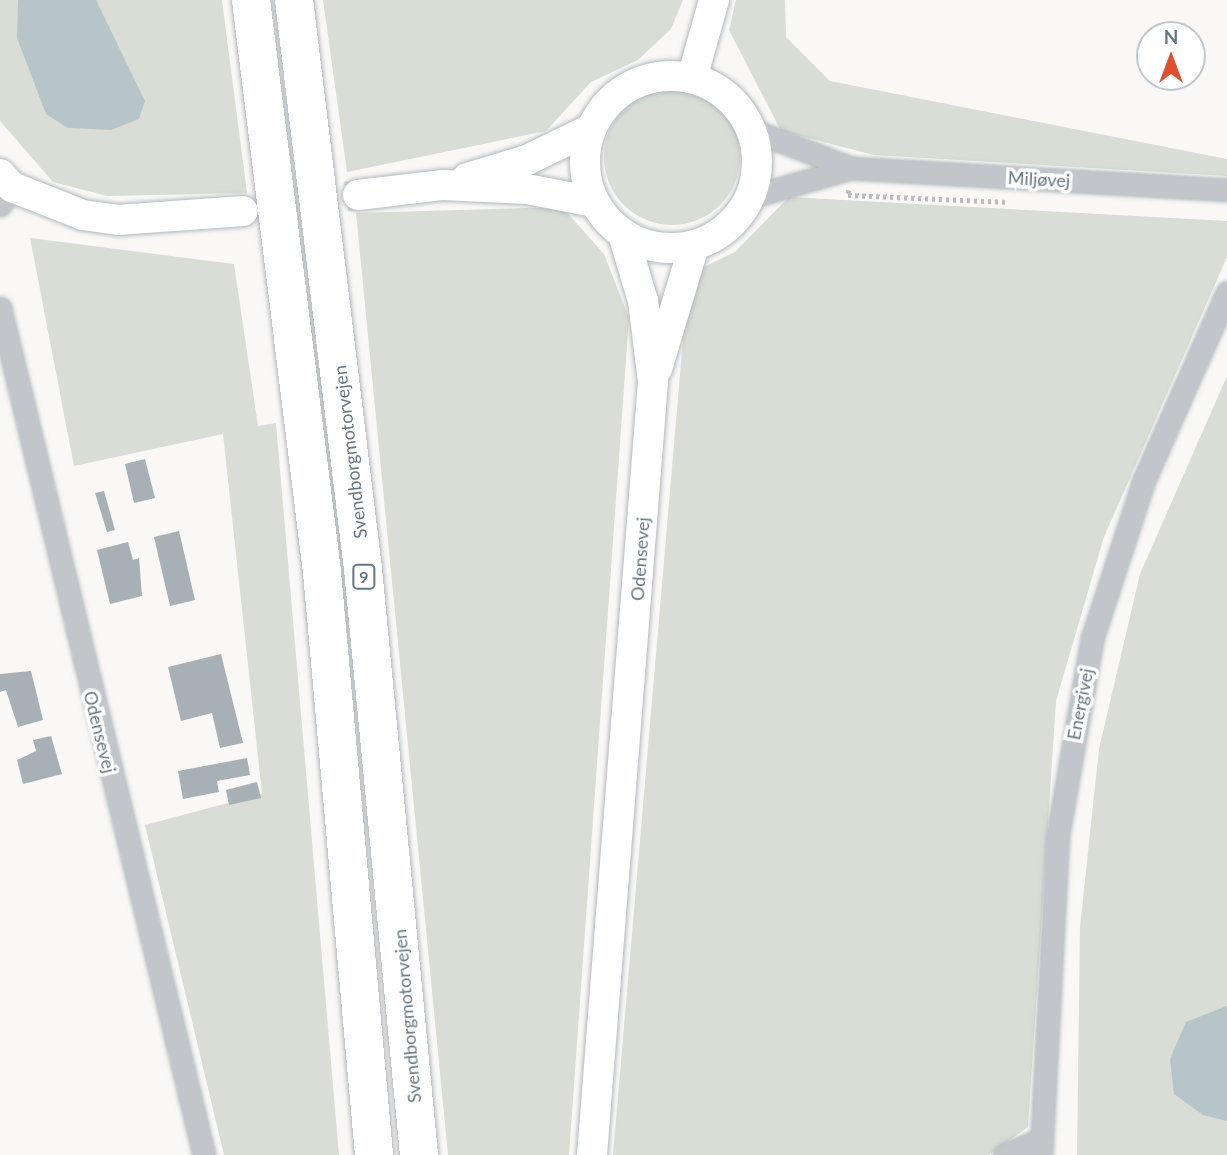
<!DOCTYPE html>
<meta charset="utf-8">
<style>
body{margin:0}
#map{position:relative;width:1227px;height:1155px;overflow:hidden;background:#f9f8f6;font-family:Lato,sans-serif}
div>[style]{position:absolute}
.green>*{inset:0;background:#d9ddd5}
.round{border-radius:50%}
.water>*{inset:0;background:#b7c5c8}
.building>*{inset:0;background:#a6b0b5}
.secondary-tunnel>*{height:30px;margin-top:-15px;transform-origin:0;background:repeating-linear-gradient(90deg,#d4d8d9 0 30px,transparent 0 45px)}
.path>*{height:4.5px;margin-top:-2.25px;transform-origin:0;background:repeating-linear-gradient(90deg,#babdc0 0 3.5px,transparent 0 7px)}
.roads{filter:drop-shadow(0 0 2px #b2b8bd) drop-shadow(0 0 2px #b2b8bd)}
.street>*{height:21px;margin:-10.5px;padding:0 10.5px;transform-origin:10.5px;border-radius:10.5px;background:#c2c6ca}
.secondary>*{height:30px;margin:-15px;padding:0 15px;transform-origin:15px;border-radius:15px;background:#fff}
.secondary>.ring{margin:-15px;padding:0;box-sizing:content-box;background:none;border:30px solid #fff;border-radius:50%}
.highway>*{height:38px;margin:-19px;padding:0 19px;transform-origin:19px;border-radius:19px;background:#fff}
span{translate:-50% -50%;white-space:nowrap;text-align:center;line-height:1.15;-webkit-text-stroke:7px #fff;paint-order:stroke}
.shield-label span{padding:2px 5px;background:#fff;border:2px solid;border-radius:5px;-webkit-text-stroke-width:0}
.shield-label{font-size:16px;color:#647681;font-weight:700}
.street-label{font-size:18px;color:#647681}
.north{position:absolute;left:1136px;top:21px;width:70px;height:70px;box-sizing:border-box;background:#fff;border:2px solid #c1c8cd;border-radius:50%;rotate:0deg;font-size:19px;font-weight:700;line-height:28px;text-align:center;color:#647681}
.north::after{content:'';display:block;margin:auto;width:24px;height:32px;background:#e14e2d;clip-path:polygon(50% 0,100% 100%,50% 72%,0 100%)}
</style>
<div id="map">
<div class="green">
<i style="clip-path:polygon(0 0,222px 0,247px 193px,107px 196px,53px 182px,0 121px)"></i>
<i style="clip-path:polygon(323px 0,683px 0,671px 29px,638px 60px,591px 82px,546px 131px,347px 172px)"></i>
<i style="clip-path:polygon(736px 0,785px 0,786px 37px,830px 81px,1227px 159px,1227px 176px,874px 155px,781px 131px,729px 30px)"></i>
<i class="round" style="left:604px;top:89px;width:136px;height:136px"></i>
<i style="clip-path:polygon(789px 197px,1227px 221px,1227px 257px,1104px 537px,1056px 701px,1028px 1127px,989px 1155px,613px 1155px,685px 316px,695px 271px,735px 252px)"></i>
<i style="clip-path:polygon(562px 207px,604px 254px,629px 318px,569px 1155px,448px 1155px,356px 213px)"></i>
<i style="clip-path:polygon(30px 238px,234px 264px,258px 426px,276px 423px,339px 1155px,224px 1155px,145px 825px,262px 794px,223px 434px,74px 466px)"></i>
<i style="clip-path:polygon(1227px 376px,1227px 1155px,1077px 1155px,1080px 927px,1099px 749px,1140px 574px)"></i>
</div>
<div class="water">
<i style="clip-path:polygon(18px 0,96px 0,145px 101px,139px 119px,111px 130px,68px 128px,46px 114px,17px 38px)"></i>
<i style="clip-path:polygon(1227px 1006px,1227px 1121px,1203px 1115px,1174px 1094px,1170px 1059px,1186px 1022px)"></i>
</div>
<div class="building">
<i style="clip-path:polygon(145px 459px,155px 498px,134px 503px,125px 464px)"></i>
<i style="clip-path:polygon(104px 491px,115px 530px,107px 532px,95px 493px)"></i>
<i style="clip-path:polygon(179px 531px,195px 600px,170px 606px,154px 537px)"></i>
<i style="clip-path:polygon(128px 542px,133px 560px,139px 558px,142px 596px,110px 604px,97px 550px)"></i>
<i style="clip-path:polygon(221px 654px,243px 743px,220px 748px,212px 713px,181px 721px,168px 667px)"></i>
<i style="clip-path:polygon(31px 671px,43px 720px,18px 727px,6px 690px,0 692px,0 674px)"></i>
<i style="clip-path:polygon(51px 736px,62px 774px,23px 784px,17px 760px,36px 751px,33px 740px)"></i>
<i style="clip-path:polygon(247px 758px,250px 775px,217px 781px,219px 792px,183px 799px,178px 771px)"></i>
<i style="clip-path:polygon(257px 782px,261px 798px,229px 805px,226px 790px)"></i>
</div>
<div class="secondary-tunnel">
<i style="left:257px;top:209px;width:102px;rotate:-7.9deg"></i>
</div>
<div class="path">
<i style="left:849px;top:190px;width:5px;rotate:101deg"></i>
<i style="left:848px;top:195px;width:161px;rotate:2.5deg"></i>
</div>
<div class="roads">
<div class="street">
<i style="left:752px;top:130px;width:106px;rotate:21deg"></i>
<i style="left:851px;top:168px;width:377px;rotate:3.3deg"></i>
<i style="left:751px;top:197px;width:104px;rotate:-16.2deg"></i>
<i style="left:0;top:205px;width:22px;rotate:-56deg"></i>
<i style="left:0;top:308px;width:871px;rotate:76.46deg"></i>
<i style="left:1004px;top:1155px;width:39px;rotate:-23deg"></i>
<i style="left:1041px;top:1155px;width:321px;rotate:-87deg"></i>
<i style="left:1058px;top:834px;width:198px;rotate:-80.1deg"></i>
<i style="left:1092px;top:639px;width:167px;rotate:-71.9deg"></i>
<i style="left:1144px;top:480px;width:205px;rotate:-66.1deg"></i>
</div>
<div class="secondary">
<i class="ring" style="left:585px;top:76px;width:142px;height:142px"></i>
<i style="left:692px;top:78px;width:81px;rotate:-74.2deg"></i>
<i style="left:0;top:174px;width:18px;rotate:47deg"></i>
<i style="left:12px;top:187px;width:76px;rotate:21.5deg"></i>
<i style="left:83px;top:215px;width:35px;rotate:8deg"></i>
<i style="left:118px;top:220px;width:125px;rotate:-4.1deg"></i>
<i style="left:467px;top:178px;width:63px;rotate:-16.7deg"></i>
<i style="left:527px;top:160px;width:71px;rotate:-25.8deg"></i>
<i style="left:358px;top:195px;width:86px;rotate:-6.7deg"></i>
<i style="left:443px;top:185px;width:84px;rotate:2.7deg"></i>
<i style="left:527px;top:189px;width:68px;rotate:11deg"></i>
<i style="left:657px;top:369px;width:128px;rotate:-73.3deg"></i>
<i style="left:592px;top:1155px;width:775px;rotate:-85.49deg"></i>
<i style="left:653px;top:382px;width:82px;rotate:-97deg"></i>
<i style="left:643px;top:301px;width:70px;rotate:-106.6deg"></i>
</div>
<div class="highway">
<i style="left:251px;top:0;width:576px;rotate:82.92deg"></i>
<i style="left:322px;top:572px;width:585px;rotate:84.9deg"></i>
<i style="left:294px;top:0;width:573px;rotate:83.09deg"></i>
<i style="left:363px;top:569px;width:589px;rotate:84.54deg"></i>
</div>
</div>
<div class="shield-label">
<span style="left:364px;top:577px">9</span>
</div>
<div class="street-label">
<span style="left:1039px;top:179px;rotate:3deg">Miljøvej</span>
<span style="left:350px;top:452px;rotate:-97deg">Svendborgmotorvejen</span>
<span style="left:640px;top:559px;rotate:-86deg">Odensevej</span>
<span style="left:1080px;top:704px;rotate:-79deg">Energivej</span>
<span style="left:100px;top:732px;rotate:76deg">Odensevej</span>
<span style="left:407px;top:1016px;rotate:-95deg">Svendborgmotorvejen</span>
</div>
<div class="north">N</div>
</div>
